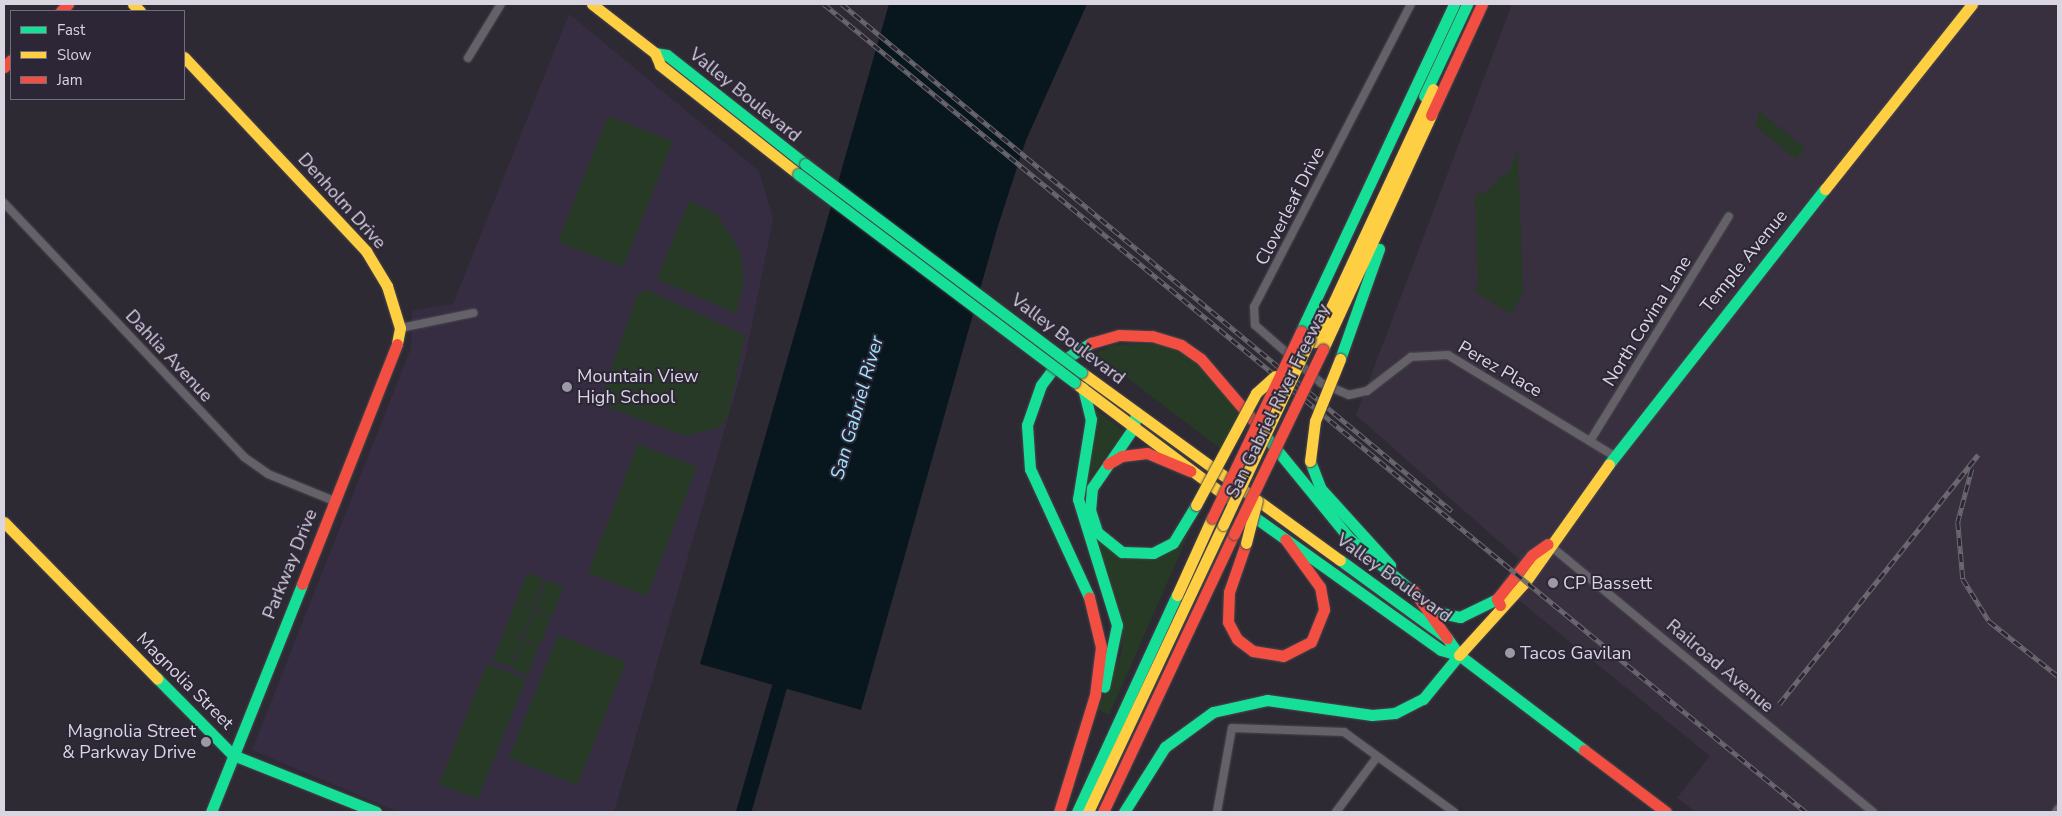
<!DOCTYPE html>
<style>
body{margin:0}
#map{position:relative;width:2062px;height:816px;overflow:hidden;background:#2e2a33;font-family:"Nunito Sans",sans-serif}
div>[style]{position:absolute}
.industrial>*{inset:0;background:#38303f}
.built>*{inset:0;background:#362d43}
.green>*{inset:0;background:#263a25}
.water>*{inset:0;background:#08171d}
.river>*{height:15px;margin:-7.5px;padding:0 7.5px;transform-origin:7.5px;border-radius:7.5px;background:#08171d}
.roads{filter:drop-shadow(0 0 1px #49464e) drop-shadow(0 0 1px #49464e)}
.street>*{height:8px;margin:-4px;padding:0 4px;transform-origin:4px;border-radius:4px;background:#646168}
.fast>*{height:11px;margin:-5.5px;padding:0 5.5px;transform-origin:5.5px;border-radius:5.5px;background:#16e098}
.slow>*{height:11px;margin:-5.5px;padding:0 5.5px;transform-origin:5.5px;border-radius:5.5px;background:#ffcf43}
.jam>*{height:11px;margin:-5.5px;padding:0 5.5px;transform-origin:5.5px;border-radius:5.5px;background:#f24e42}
.rail>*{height:4.5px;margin-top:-2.25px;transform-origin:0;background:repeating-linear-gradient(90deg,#2d2637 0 8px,#6a686e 0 16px);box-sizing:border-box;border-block:1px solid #6a686e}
.bridges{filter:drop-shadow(0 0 1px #49464e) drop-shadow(0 0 1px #49464e)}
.fast-bridge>*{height:11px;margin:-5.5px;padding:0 5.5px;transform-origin:5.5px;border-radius:5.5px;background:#16e098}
.slow-bridge>*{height:11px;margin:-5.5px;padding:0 5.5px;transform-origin:5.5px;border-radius:5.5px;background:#ffcf43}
.jam-bridge>*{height:11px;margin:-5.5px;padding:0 5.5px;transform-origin:5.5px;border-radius:5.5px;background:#f24e42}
.dots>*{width:14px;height:14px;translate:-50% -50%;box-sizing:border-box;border:2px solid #2d2637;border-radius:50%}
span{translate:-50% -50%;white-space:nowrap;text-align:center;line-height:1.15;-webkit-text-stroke:4px #2d2637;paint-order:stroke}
.street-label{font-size:18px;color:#d9d5e1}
.poi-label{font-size:18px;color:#d9d5e1}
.left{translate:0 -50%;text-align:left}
.right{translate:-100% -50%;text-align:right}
.water-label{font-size:19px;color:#9ee6ff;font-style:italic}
.frame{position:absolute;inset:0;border:5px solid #d9d5e1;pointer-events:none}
.legend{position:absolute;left:10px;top:10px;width:175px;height:90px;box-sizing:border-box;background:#2d2637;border:1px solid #726c7b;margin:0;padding:6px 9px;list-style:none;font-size:15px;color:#d9d5e1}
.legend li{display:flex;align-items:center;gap:10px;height:25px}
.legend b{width:25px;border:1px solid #726c7b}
</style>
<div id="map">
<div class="industrial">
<i style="clip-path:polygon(1512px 4px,2058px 4px,2058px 812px,1696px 812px,1677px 798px,1710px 756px,1500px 585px,1519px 559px,1356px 415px)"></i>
</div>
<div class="built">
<i style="clip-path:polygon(569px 14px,759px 171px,773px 219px,745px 359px,614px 812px,398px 812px,252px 750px,411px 348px,412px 311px,453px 304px)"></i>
</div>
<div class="green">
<i style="clip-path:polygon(1759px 111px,1805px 148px,1796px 159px,1756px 127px)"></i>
<i style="clip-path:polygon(608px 116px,673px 141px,623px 267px,558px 242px)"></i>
<i style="clip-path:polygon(1518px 151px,1523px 294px,1510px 314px,1474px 291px,1478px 284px,1475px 194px,1486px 193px,1502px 174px,1507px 174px)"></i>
<i style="clip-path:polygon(689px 201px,716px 213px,740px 251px,744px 281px,736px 313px,657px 279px)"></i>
<i style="clip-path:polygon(647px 290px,745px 335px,728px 416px,721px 427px,685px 436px,599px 404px,638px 293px)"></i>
<i style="clip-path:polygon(1162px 343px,1196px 360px,1242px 416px,1221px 449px,1096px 354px,1111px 345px)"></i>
<i style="clip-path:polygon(1095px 409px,1124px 431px,1092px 475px,1087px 512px,1124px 557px,1136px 560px,1180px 543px,1189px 533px,1109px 715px,1098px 710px,1122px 651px,1122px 625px,1084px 514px)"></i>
<i style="clip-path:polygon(638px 444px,697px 467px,647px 596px,588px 573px)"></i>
<i style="clip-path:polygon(527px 573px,544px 579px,533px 608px,516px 601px)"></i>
<i style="clip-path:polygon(547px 580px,564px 587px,552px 615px,535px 608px)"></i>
<i style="clip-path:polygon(516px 602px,533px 609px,521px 638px,504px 631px)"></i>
<i style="clip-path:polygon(534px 610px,551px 616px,540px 645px,523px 638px)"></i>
<i style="clip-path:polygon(504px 632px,521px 639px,509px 667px,492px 660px)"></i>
<i style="clip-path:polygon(558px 635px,626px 662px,577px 785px,509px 758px)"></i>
<i style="clip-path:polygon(522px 640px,539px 646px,528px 675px,511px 668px)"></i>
<i style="clip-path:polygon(487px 664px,526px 679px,478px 799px,439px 784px)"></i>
</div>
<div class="water">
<i style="clip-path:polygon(889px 4px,1087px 4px,1026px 140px,998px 226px,861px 710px,700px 664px)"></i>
</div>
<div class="river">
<i style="left:743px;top:812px;width:149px;rotate:-74deg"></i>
</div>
<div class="roads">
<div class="street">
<i style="left:1411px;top:4px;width:341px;rotate:117.4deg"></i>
<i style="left:1254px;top:307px;width:18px;rotate:87deg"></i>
<i style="left:1255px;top:325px;width:88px;rotate:41.3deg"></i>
<i style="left:1321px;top:383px;width:30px;rotate:23deg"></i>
<i style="left:1349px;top:395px;width:18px;rotate:-13deg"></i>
<i style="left:1367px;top:391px;width:56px;rotate:-37.7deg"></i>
<i style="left:1411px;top:357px;width:37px;rotate:-3deg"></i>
<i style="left:1448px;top:355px;width:194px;rotate:31.3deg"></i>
<i style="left:468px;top:58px;width:63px;rotate:-58.6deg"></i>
<i style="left:4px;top:203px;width:349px;rotate:46.6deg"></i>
<i style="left:244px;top:457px;width:29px;rotate:35deg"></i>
<i style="left:268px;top:474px;width:71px;rotate:22.2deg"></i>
<i style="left:400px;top:328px;width:75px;rotate:-11.6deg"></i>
<i style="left:1590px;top:441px;width:264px;rotate:-58.3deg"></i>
<i style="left:1548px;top:544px;width:421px;rotate:39.5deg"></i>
<i style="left:1217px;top:812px;width:85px;rotate:-79.9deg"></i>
<i style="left:1232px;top:728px;width:112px;rotate:2deg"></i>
<i style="left:1344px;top:732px;width:136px;rotate:36deg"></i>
<i style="left:1336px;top:812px;width:69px;rotate:-53.3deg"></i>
<i style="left:2056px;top:812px;width:4px;rotate:-56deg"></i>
</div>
<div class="fast">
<i style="left:655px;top:53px;width:12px;rotate:9deg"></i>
<i style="left:667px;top:55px;width:176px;rotate:38.3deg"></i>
<i style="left:1424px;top:96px;width:102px;rotate:-64.9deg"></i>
<i style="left:1301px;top:331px;width:361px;rotate:-64.9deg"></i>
<i style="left:1340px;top:359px;width:117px;rotate:-70.5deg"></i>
<i style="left:1083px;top:388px;width:32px;rotate:76deg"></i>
<i style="left:1091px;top:419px;width:81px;rotate:99.2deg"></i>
<i style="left:1078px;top:499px;width:132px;rotate:72.8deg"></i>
<i style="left:1117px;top:625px;width:63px;rotate:101.8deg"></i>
<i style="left:1136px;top:412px;width:15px;rotate:98deg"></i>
<i style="left:1134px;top:427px;width:74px;rotate:124.5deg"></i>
<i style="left:1092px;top:488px;width:22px;rotate:95deg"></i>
<i style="left:1090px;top:510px;width:23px;rotate:72deg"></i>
<i style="left:1097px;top:532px;width:32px;rotate:39deg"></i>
<i style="left:1122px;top:552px;width:31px;rotate:2deg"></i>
<i style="left:1153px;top:553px;width:22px;rotate:-27deg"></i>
<i style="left:1173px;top:543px;width:44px;rotate:-58.8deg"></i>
<i style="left:1268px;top:439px;width:128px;rotate:50.7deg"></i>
<i style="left:1349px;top:538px;width:92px;rotate:40.1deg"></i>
<i style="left:1310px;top:461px;width:30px;rotate:69deg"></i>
<i style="left:1321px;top:489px;width:103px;rotate:47.8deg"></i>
<i style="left:1609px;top:464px;width:350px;rotate:-51.9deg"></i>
<i style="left:1246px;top:511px;width:239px;rotate:35.5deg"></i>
<i style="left:1441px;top:650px;width:19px;rotate:16deg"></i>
<i style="left:1340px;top:560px;width:132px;rotate:36.1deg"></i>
<i style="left:1447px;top:638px;width:21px;rotate:55deg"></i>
<i style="left:1459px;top:655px;width:157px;rotate:37.2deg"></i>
<i style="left:1089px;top:597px;width:141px;rotate:-114.7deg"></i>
<i style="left:1030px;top:469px;width:44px;rotate:-93.9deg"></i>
<i style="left:1027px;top:425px;width:42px;rotate:-70.7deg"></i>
<i style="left:1041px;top:385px;width:26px;rotate:-53deg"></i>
<i style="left:1057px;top:364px;width:40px;rotate:-32deg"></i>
<i style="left:1432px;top:611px;width:29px;rotate:12deg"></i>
<i style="left:1460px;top:617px;width:41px;rotate:-25.9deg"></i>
<i style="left:157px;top:678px;width:108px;rotate:45.4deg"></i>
<i style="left:233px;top:755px;width:154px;rotate:21.7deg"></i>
<i style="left:211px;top:812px;width:245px;rotate:-68.2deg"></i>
<i style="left:1077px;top:812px;width:239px;rotate:-65.3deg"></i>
<i style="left:1124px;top:812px;width:77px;rotate:-57.8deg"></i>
<i style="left:1165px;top:747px;width:59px;rotate:-36.1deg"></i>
<i style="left:1213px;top:712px;width:55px;rotate:-12.5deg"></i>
<i style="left:1267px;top:700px;width:106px;rotate:8.1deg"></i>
<i style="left:1372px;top:715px;width:23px;rotate:-5deg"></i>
<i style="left:1395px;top:713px;width:31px;rotate:-27deg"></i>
<i style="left:1423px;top:699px;width:57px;rotate:-50.7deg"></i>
</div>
<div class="slow">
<i style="left:133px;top:4px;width:10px;rotate:45deg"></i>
<i style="left:592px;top:4px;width:80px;rotate:37.9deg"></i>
<i style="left:655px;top:53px;width:13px;rotate:67deg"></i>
<i style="left:660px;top:65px;width:176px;rotate:38.3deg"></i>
<i style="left:184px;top:57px;width:266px;rotate:46.8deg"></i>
<i style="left:366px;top:251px;width:41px;rotate:59deg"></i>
<i style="left:387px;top:286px;width:44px;rotate:72.8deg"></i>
<i style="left:400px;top:328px;width:16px;rotate:101deg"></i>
<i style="left:1825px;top:189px;width:236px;rotate:-51.5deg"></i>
<i style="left:1315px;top:342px;width:279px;rotate:-65deg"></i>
<i style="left:1323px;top:349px;width:258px;rotate:-65.2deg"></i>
<i style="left:1081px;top:372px;width:320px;rotate:36deg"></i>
<i style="left:1078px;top:385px;width:190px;rotate:36.9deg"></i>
<i style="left:4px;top:522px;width:219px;rotate:45.6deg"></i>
<i style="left:1177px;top:595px;width:85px;rotate:-65.6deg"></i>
<i style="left:1459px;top:655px;width:100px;rotate:-47.8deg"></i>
<i style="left:1526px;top:581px;width:143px;rotate:-54.6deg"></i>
<i style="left:1088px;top:812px;width:317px;rotate:-64.8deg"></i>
</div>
<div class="jam">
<i style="left:61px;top:11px;width:10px;rotate:-45deg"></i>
<i style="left:4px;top:67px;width:10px;rotate:-45deg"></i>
<i style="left:1431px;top:115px;width:122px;rotate:-65.3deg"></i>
<i style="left:1091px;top:343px;width:29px;rotate:-16deg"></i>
<i style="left:1119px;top:335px;width:33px;rotate:2deg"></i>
<i style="left:1152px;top:336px;width:30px;rotate:17deg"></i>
<i style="left:1181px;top:345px;width:24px;rotate:35deg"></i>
<i style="left:1201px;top:359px;width:80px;rotate:49.6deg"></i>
<i style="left:1108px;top:464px;width:16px;rotate:-30deg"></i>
<i style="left:1122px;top:456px;width:25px;rotate:-7deg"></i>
<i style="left:1147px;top:453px;width:47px;rotate:22.7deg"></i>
<i style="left:1246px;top:543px;width:52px;rotate:109.1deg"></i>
<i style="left:1229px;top:592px;width:30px;rotate:92deg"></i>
<i style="left:1228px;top:622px;width:19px;rotate:62deg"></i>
<i style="left:1237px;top:639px;width:20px;rotate:37deg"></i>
<i style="left:1253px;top:651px;width:30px;rotate:9deg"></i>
<i style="left:1283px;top:656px;width:31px;rotate:-27deg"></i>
<i style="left:1311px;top:642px;width:35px;rotate:-68deg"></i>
<i style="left:1324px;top:609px;width:22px;rotate:-100deg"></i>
<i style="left:1320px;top:587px;width:59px;rotate:-126.1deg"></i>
<i style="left:302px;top:584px;width:258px;rotate:-68.4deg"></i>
<i style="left:1413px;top:590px;width:59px;rotate:54.7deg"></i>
<i style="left:1500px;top:605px;width:7px;rotate:-117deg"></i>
<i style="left:1497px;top:599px;width:56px;rotate:-51.5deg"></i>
<i style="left:1532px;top:555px;width:19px;rotate:-35deg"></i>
<i style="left:1584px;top:750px;width:103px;rotate:37.1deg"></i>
<i style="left:1059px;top:812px;width:122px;rotate:-72.9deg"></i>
<i style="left:1095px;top:695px;width:48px;rotate:-82.9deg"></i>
<i style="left:1101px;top:647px;width:51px;rotate:-103.5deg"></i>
<i style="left:1103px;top:812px;width:307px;rotate:-64.8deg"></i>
</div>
</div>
<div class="rail">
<i style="left:824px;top:4px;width:1272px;rotate:39.45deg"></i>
<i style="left:842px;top:4px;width:793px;rotate:39.73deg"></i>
<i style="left:1972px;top:469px;width:55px;rotate:104.8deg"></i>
<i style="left:1958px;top:522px;width:57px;rotate:85deg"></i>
<i style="left:1963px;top:579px;width:49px;rotate:58.2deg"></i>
<i style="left:1989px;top:621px;width:88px;rotate:38.6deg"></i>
<i style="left:1779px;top:704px;width:319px;rotate:-51.4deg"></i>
</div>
<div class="bridges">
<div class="fast-bridge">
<i style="left:805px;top:164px;width:346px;rotate:37deg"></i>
<i style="left:798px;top:174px;width:346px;rotate:37deg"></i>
</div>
<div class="slow-bridge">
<i style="left:1310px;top:461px;width:40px;rotate:-82.9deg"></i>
<i style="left:1315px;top:421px;width:67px;rotate:-68deg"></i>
<i style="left:1196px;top:505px;width:127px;rotate:-61.8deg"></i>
<i style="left:1256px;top:393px;width:25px;rotate:-42deg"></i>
<i style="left:1223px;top:525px;width:205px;rotate:-64.9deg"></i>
<i style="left:1246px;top:543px;width:44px;rotate:-75.7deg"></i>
</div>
<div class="jam-bridge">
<i style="left:1212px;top:518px;width:207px;rotate:-64.5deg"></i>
<i style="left:1234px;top:534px;width:205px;rotate:-64.3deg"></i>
</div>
</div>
<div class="dots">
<i style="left:567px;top:387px;background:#9d99a4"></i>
<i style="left:1553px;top:583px;background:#9d99a4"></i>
<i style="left:1510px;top:653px;background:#9d99a4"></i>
<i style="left:206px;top:742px;background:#9d99a4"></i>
</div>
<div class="street-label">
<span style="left:745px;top:95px;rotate:39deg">Valley Boulevard</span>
<span style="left:342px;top:201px;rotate:48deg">Denholm Drive</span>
<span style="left:1290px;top:206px;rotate:-63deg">Cloverleaf Drive</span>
<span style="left:1744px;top:261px;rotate:-51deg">Temple Avenue</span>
<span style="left:1647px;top:321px;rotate:-58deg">North Covina Lane</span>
<span style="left:1068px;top:339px;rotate:37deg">Valley Boulevard</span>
<span style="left:169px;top:356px;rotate:47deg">Dahlia Avenue</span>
<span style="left:1500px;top:369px;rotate:30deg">Perez Place</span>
<span style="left:1278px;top:401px;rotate:-64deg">San Gabriel River Freeway</span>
<span style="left:290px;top:564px;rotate:-68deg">Parkway Drive</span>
<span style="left:1394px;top:578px;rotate:36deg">Valley Boulevard</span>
<span style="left:1720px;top:666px;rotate:40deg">Railroad Avenue</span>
<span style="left:185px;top:681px;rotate:45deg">Magnolia Street</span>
</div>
<div class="poi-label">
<span class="left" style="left:577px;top:387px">Mountain View<br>High School</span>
<span class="left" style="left:1563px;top:583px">CP Bassett</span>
<span class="left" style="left:1520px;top:653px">Tacos Gavilan</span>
<span class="right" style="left:196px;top:742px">Magnolia Street<br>&amp; Parkway Drive</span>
</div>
<div class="water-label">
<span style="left:858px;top:408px;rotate:-74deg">San Gabriel River</span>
</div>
<div class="frame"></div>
<ul class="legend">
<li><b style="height:6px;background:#16e098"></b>Fast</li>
<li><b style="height:6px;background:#ffcf43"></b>Slow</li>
<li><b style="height:6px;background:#f24e42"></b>Jam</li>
</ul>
</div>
